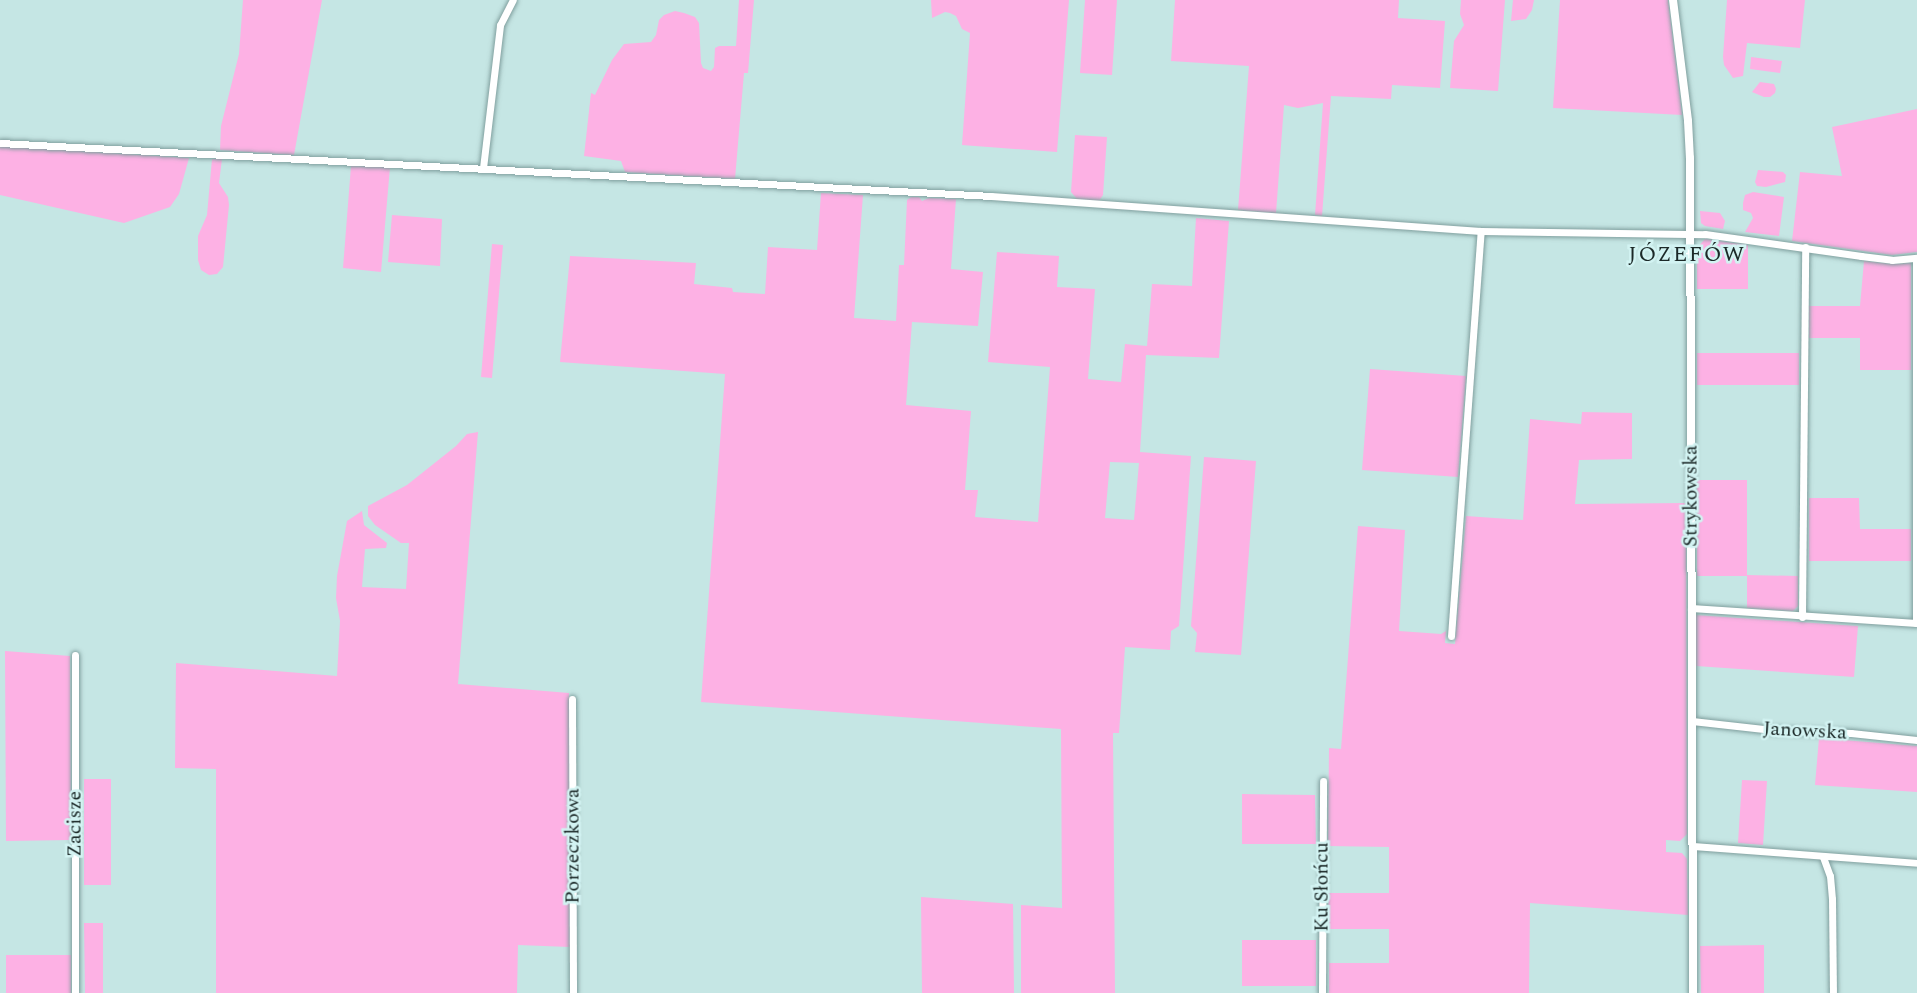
<!DOCTYPE html>
<meta charset="utf-8">
<style>
body{margin:0}
#map{position:relative;width:1917px;height:993px;overflow:hidden;background:#c5e6e4;font-family:Spectral,serif}
div>[style]{position:absolute}
.green>*{inset:0;background:#fdb1e4}
.roads{filter:drop-shadow(0 0 2px #809f9e) drop-shadow(0 0 2px #809f9e)}
.minor>*{height:7px;margin:-3.5px;padding:0 3.5px;transform-origin:3.5px;border-radius:3.5px;background:#fff}
.tertiary>*{height:8px;margin:-4px;padding:0 4px;transform-origin:4px;border-radius:4px;background:#fff}
span{translate:-50% -50%;white-space:nowrap;text-align:center;line-height:1.15;-webkit-text-stroke:5px #d2f3f2;paint-order:stroke}
.street-label{font-size:20px;color:#1c2928}
.quarter-label{font-size:22px;color:#1c2928;letter-spacing:1.5px}
</style>
<div id="map">
<div class="green">
<i style="clip-path:polygon(243px 0,322px 0,294px 155px,220px 150px,221px 126px,239px 54px)"></i>
<i style="clip-path:polygon(739px 0,754px 0,748px 73px,744px 73px,735px 179px,625px 172px,621px 161px,584px 156px,591px 93px,595px 95px,612px 60px,624px 44px,651px 42px,656px 35px,659px 20px,664px 15px,675px 11px,684px 13px,695px 17px,699px 23px,701px 63px,703px 68px,711px 71px,714px 67px,715px 48px,719px 46px,736px 46px)"></i>
<i style="clip-path:polygon(931px 0,1069px 0,1057px 152px,962px 145px,970px 33px,962px 29px,956px 16px,950px 13px,945px 12px,932px 18px)"></i>
<i style="clip-path:polygon(1085px 0,1117px 0,1112px 75px,1080px 73px)"></i>
<i style="clip-path:polygon(1175px 0,1399px 0,1398px 18px,1445px 21px,1440px 88px,1392px 85px,1391px 99px,1331px 96px,1322px 216px,1315px 215px,1323px 103px,1298px 108px,1284px 105px,1276px 213px,1238px 210px,1249px 66px,1171px 61px)"></i>
<i style="clip-path:polygon(1461px 0,1505px 0,1498px 91px,1450px 88px,1454px 41px,1464px 25px,1460px 14px)"></i>
<i style="clip-path:polygon(1513px 0,1534px 0,1532px 10px,1526px 19px,1511px 21px)"></i>
<i style="clip-path:polygon(1560px 0,1668px 0,1682px 115px,1553px 108px)"></i>
<i style="clip-path:polygon(1727px 0,1805px 0,1800px 48px,1747px 43px,1743px 76px,1733px 78px,1724px 65px,1723px 57px)"></i>
<i style="clip-path:polygon(1751px 57px,1782px 61px,1780px 73px,1750px 69px)"></i>
<i style="clip-path:polygon(1760px 82px,1774px 84px,1776px 89px,1775px 93px,1770px 97px,1764px 97px,1752px 92px)"></i>
<i style="clip-path:polygon(1917px 109px,1917px 252px,1892px 255px,1792px 241px,1800px 172px,1842px 176px,1832px 127px)"></i>
<i style="clip-path:polygon(1075px 135px,1107px 137px,1103px 195px,1099px 201px,1077px 199px,1071px 192px)"></i>
<i style="clip-path:polygon(0 146px,189px 158px,179px 194px,170px 207px,124px 223px,0 195px)"></i>
<i style="clip-path:polygon(212px 159px,222px 159px,219px 183px,228px 197px,229px 205px,223px 267px,217px 274px,209px 275px,201px 270px,198px 260px,198px 236px,207px 215px)"></i>
<i style="clip-path:polygon(351px 166px,390px 167px,381px 272px,343px 268px)"></i>
<i style="clip-path:polygon(1758px 170px,1783px 172px,1786px 175px,1785px 182px,1766px 187px,1757px 186px,1755px 182px)"></i>
<i style="clip-path:polygon(1753px 192px,1784px 197px,1779px 236px,1745px 232px,1753px 218px,1751px 213px,1743px 210px,1743px 203px,1745px 195px)"></i>
<i style="clip-path:polygon(evenodd,821px 193px,863px 195px,854px 318px,896px 321px,899px 265px,904px 265px,907px 200px,911px 197px,919px 197px,922px 201px,929px 198px,956px 199px,951px 269px,983px 272px,978px 326px,912px 322px,906px 405px,971px 411px,965px 490px,978px 490px,975px 517px,1038px 522px,1050px 367px,988px 362px,997px 252px,1059px 256px,1057px 287px,1095px 289px,1088px 379px,1121px 382px,1125px 344px,1147px 346px,1152px 284px,1192px 286px,1196px 218px,1229px 221px,1219px 358px,1146px 355px,1140px 452px,1191px 456px,1179px 626px,1171px 631px,1170px 650px,1125px 647px,1119px 733px,1113px 733px,1115px 993px,1021px 993px,1021px 905px,1062px 908px,1061px 729px,701px 702px,725px 374px,560px 362px,570px 256px,696px 263px,694px 284px,732px 288px,733px 292px,765px 294px,768px 247px,817px 250px,821px 193px,1110px 462px,1139px 463px,1134px 520px,1105px 518px,1110px 462px)"></i>
<i style="clip-path:polygon(1700px 211px,1720px 213px,1725px 221px,1723px 229px,1705px 226px,1701px 223px)"></i>
<i style="clip-path:polygon(392px 215px,442px 219px,440px 266px,388px 262px)"></i>
<i style="clip-path:polygon(1705px 239px,1748px 245px,1748px 289px,1697px 289px,1697px 248px)"></i>
<i style="clip-path:polygon(492px 244px,503px 245px,492px 378px,481px 377px)"></i>
<i style="clip-path:polygon(1864px 261px,1892px 264px,1911px 263px,1911px 370px,1860px 370px,1860px 338px,1809px 338px,1809px 306px,1860px 306px)"></i>
<i style="clip-path:polygon(1697px 353px,1799px 353px,1799px 385px,1697px 385px)"></i>
<i style="clip-path:polygon(1370px 369px,1466px 376px,1458px 477px,1362px 470px)"></i>
<i style="clip-path:polygon(1582px 412px,1632px 413px,1632px 459px,1579px 460px,1575px 504px,1686px 503px,1687px 834px,1680px 841px,1666px 840px,1666px 852px,1682px 853px,1687px 859px,1688px 915px,1530px 903px,1529px 993px,1329px 993px,1329px 963px,1389px 963px,1389px 929px,1329px 929px,1328px 893px,1389px 893px,1389px 847px,1328px 846px,1329px 748px,1341px 749px,1358px 526px,1405px 530px,1399px 631px,1441px 634px,1446px 631px,1445px 643px,1455px 644px,1466px 516px,1523px 520px,1530px 419px,1581px 424px)"></i>
<i style="clip-path:polygon(478px 432px,458px 684px,569px 693px,570px 947px,518px 945px,517px 993px,216px 993px,216px 769px,175px 768px,176px 663px,337px 676px,340px 621px,336px 598px,337px 576px,347px 521px,362px 511px,364px 525px,387px 543px,386px 548px,365px 549px,362px 587px,406px 589px,409px 543px,401px 543px,375px 525px,368px 516px,368px 506px,407px 485px,456px 446px,467px 434px)"></i>
<i style="clip-path:polygon(1204px 457px,1256px 461px,1241px 655px,1195px 652px,1197px 633px,1191px 626px)"></i>
<i style="clip-path:polygon(1697px 480px,1747px 480px,1747px 575px,1798px 576px,1798px 606px,1793px 611px,1747px 608px,1747px 576px,1697px 576px)"></i>
<i style="clip-path:polygon(1809px 498px,1859px 498px,1860px 529px,1911px 529px,1911px 561px,1809px 561px)"></i>
<i style="clip-path:polygon(1696px 615px,1858px 626px,1854px 677px,1696px 666px)"></i>
<i style="clip-path:polygon(5px 651px,70px 656px,71px 840px,6px 841px)"></i>
<i style="clip-path:polygon(1819px 738px,1917px 746px,1917px 792px,1815px 785px)"></i>
<i style="clip-path:polygon(84px 779px,111px 779px,111px 885px,84px 885px)"></i>
<i style="clip-path:polygon(1742px 780px,1767px 781px,1763px 845px,1738px 843px)"></i>
<i style="clip-path:polygon(1242px 794px,1315px 795px,1316px 844px,1242px 844px)"></i>
<i style="clip-path:polygon(921px 897px,1013px 904px,1014px 993px,922px 993px)"></i>
<i style="clip-path:polygon(84px 923px,103px 923px,103px 993px,85px 993px)"></i>
<i style="clip-path:polygon(1242px 940px,1316px 940px,1316px 986px,1242px 986px)"></i>
<i style="clip-path:polygon(1764px 945px,1764px 993px,1701px 993px,1700px 946px)"></i>
<i style="clip-path:polygon(6px 955px,71px 955px,71px 993px,6px 993px)"></i>
</div>
<div class="roads">
<div class="minor">
<i style="left:0;top:143px;width:992px;rotate:3.06deg"></i>
<i style="left:991px;top:196px;width:491px;rotate:4.1deg"></i>
<i style="left:1481px;top:231px;width:224px;rotate:0.8deg"></i>
<i style="left:1705px;top:234px;width:158px;rotate:8deg"></i>
<i style="left:1861px;top:256px;width:31px;rotate:7deg"></i>
<i style="left:1892px;top:260px;width:25px;rotate:-5deg"></i>
<i style="left:483px;top:168px;width:144px;rotate:-83.2deg"></i>
<i style="left:500px;top:25px;width:28px;rotate:-63deg"></i>
<i style="left:1691px;top:608px;width:226px;rotate:3.8deg"></i>
<i style="left:1802px;top:617px;width:370px;rotate:-89.5deg"></i>
<i style="left:1916px;top:623px;width:365px;rotate:-90deg"></i>
<i style="left:1451px;top:636px;width:406px;rotate:-85.8deg"></i>
<i style="left:75px;top:655px;width:338px;rotate:90deg"></i>
<i style="left:572px;top:699px;width:294px;rotate:89.8deg"></i>
<i style="left:1692px;top:721px;width:81px;rotate:6.4deg"></i>
<i style="left:1772px;top:730px;width:79px;rotate:2.2deg"></i>
<i style="left:1851px;top:733px;width:66px;rotate:6.1deg"></i>
<i style="left:1693px;top:846px;width:225px;rotate:4.3deg"></i>
<i style="left:1823px;top:857px;width:20px;rotate:70deg"></i>
<i style="left:1830px;top:876px;width:23px;rotate:85deg"></i>
<i style="left:1832px;top:899px;width:94px;rotate:89.4deg"></i>
<i style="left:1322px;top:993px;width:212px;rotate:-89.7deg"></i>
</div>
<div class="tertiary">
<i style="left:1673px;top:0;width:122px;rotate:82.9deg"></i>
<i style="left:1688px;top:121px;width:37px;rotate:87deg"></i>
<i style="left:1690px;top:158px;width:835px;rotate:89.79deg"></i>
</div>
</div>
<div class="street-label">
<span style="left:1691px;top:496px;rotate:-90deg">Strykowska</span>
<span style="left:1805px;top:731px;rotate:3deg">Janowska</span>
<span style="left:75px;top:824px;rotate:-90deg">Zacisze</span>
<span style="left:573px;top:846px;rotate:-90deg">Porzeczkowa</span>
<span style="left:1322px;top:887px;rotate:-90deg">Ku Słońcu</span>
</div>
<div class="quarter-label">
<span style="left:1687px;top:255px">JÓZEFÓW</span>
</div>
</div>
